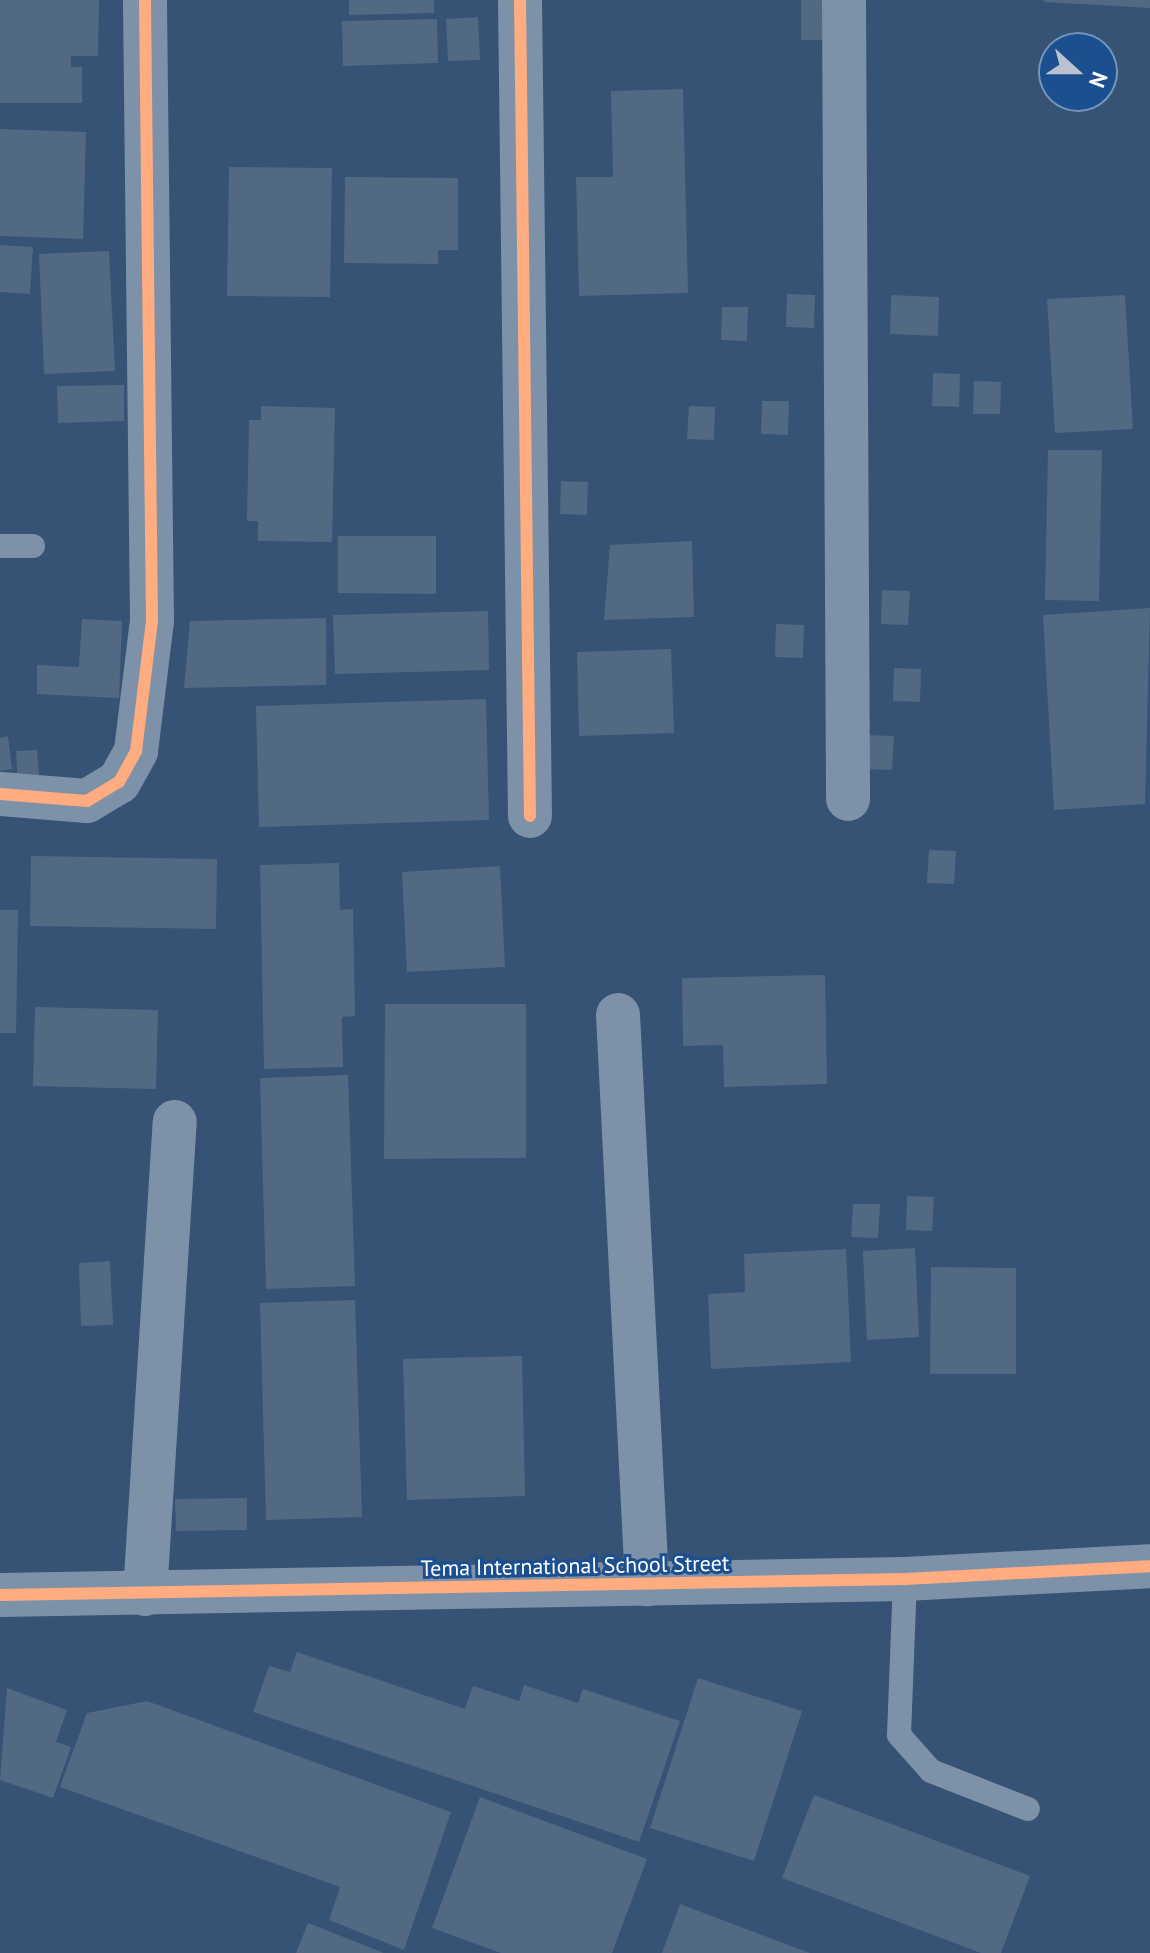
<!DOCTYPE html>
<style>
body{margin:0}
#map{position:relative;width:1150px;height:1953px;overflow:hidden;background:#365274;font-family:"PT Sans",sans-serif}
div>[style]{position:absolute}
.building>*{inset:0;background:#526984}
.service>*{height:24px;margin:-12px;padding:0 12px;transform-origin:12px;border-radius:12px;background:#7d92a8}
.minor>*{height:44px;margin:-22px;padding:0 22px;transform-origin:22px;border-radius:22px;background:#7d92a8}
.cycleway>*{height:12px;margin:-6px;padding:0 6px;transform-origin:6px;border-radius:6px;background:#ffac80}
span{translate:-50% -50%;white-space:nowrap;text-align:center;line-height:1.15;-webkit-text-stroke:6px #1b4f8f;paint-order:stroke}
.street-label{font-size:22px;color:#fff}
.north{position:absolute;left:1038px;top:32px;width:80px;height:80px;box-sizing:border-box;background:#1b4f8f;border:2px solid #7695bc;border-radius:50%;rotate:111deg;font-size:22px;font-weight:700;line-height:32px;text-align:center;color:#fff}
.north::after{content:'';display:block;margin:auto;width:28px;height:36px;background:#b9c2ce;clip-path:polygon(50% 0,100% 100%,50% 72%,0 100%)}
</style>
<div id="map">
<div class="building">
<i style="clip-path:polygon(0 0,99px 0,98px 56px,71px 56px,71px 67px,82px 67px,82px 103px,0 103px)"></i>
<i style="clip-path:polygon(349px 0,434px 0,434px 13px,349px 15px)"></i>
<i style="clip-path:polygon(801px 0,834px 0,834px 40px,801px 40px)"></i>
<i style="clip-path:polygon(1044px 0,1150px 0,1150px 8px,1044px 2px)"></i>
<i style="clip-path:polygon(478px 17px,480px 60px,448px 61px,446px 19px)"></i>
<i style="clip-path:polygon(437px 19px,438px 63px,343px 66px,342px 21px)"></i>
<i style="clip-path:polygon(683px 89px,688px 293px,579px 296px,576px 177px,613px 177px,611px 91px)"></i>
<i style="clip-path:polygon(0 129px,86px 132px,83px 239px,0 236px)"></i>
<i style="clip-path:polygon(229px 167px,332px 168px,330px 297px,227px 296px)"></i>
<i style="clip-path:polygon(345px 177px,458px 178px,458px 250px,438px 250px,438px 264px,344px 263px)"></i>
<i style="clip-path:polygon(0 245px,33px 247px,30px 294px,0 292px)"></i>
<i style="clip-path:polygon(109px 251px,115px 371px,44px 374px,39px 254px)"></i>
<i style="clip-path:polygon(787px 294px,815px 295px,814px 328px,786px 327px)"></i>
<i style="clip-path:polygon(891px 295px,939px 297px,938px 336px,890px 334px)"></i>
<i style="clip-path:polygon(1125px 295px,1133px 429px,1055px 433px,1047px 299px)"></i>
<i style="clip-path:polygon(722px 307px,748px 307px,747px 341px,721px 340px)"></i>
<i style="clip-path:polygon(933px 373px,960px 374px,959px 407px,932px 406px)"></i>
<i style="clip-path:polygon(974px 381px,1001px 382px,1000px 414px,973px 414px)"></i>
<i style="clip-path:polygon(124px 385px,124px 421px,58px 423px,57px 386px)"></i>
<i style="clip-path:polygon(762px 401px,789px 401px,788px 435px,761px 434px)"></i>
<i style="clip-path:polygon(261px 406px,335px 408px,332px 542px,258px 541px,258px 521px,247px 521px,249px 420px,261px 420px)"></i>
<i style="clip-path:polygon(689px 406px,715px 407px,714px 440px,687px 439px)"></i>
<i style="clip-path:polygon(1048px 450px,1102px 450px,1099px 601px,1045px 600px)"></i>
<i style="clip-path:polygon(561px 481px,588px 482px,587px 515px,560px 514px)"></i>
<i style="clip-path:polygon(338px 536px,436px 536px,436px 594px,338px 593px)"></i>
<i style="clip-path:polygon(692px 541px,694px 617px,604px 620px,610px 545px)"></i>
<i style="clip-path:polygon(882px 590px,910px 591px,908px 625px,881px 624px)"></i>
<i style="clip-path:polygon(1150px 608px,1145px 804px,1054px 810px,1043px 615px)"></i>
<i style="clip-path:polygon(488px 611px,489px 670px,335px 674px,333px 615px)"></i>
<i style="clip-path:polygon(326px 618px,326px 685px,184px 688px,190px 621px)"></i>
<i style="clip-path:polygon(82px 619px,122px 621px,119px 698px,37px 694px,37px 665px,79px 667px)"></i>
<i style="clip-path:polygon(776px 624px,804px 625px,803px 658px,775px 657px)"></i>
<i style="clip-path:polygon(671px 649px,674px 733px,579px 736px,577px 652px)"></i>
<i style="clip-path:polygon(894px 668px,921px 669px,920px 702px,893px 701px)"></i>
<i style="clip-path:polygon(486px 699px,489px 820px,259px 827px,256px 706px)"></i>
<i style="clip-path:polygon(866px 735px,894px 736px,892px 770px,865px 769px)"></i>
<i style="clip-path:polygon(8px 736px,12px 769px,0 771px,0 738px)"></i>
<i style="clip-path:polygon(37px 750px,40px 785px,18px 786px,16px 751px)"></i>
<i style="clip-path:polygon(929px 850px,956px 851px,954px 884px,927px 883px)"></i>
<i style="clip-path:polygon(31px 856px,217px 859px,216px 929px,30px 926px)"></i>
<i style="clip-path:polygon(339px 863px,340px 910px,353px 909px,355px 1016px,342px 1017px,343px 1067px,264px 1069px,260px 865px)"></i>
<i style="clip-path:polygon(500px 866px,505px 967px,407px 972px,402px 872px)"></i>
<i style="clip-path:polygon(0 910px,18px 910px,16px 1033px,0 1033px)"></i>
<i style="clip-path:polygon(825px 975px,827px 1084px,724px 1087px,723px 1045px,683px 1046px,682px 978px)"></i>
<i style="clip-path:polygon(385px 1004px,526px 1004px,526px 1158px,384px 1159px)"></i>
<i style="clip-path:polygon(35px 1007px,158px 1010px,156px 1089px,33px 1086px)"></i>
<i style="clip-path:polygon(348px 1075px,355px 1286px,266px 1289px,260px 1078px)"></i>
<i style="clip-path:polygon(907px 1196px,934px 1197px,932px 1231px,906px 1230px)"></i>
<i style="clip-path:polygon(853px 1204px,880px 1204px,878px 1238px,851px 1237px)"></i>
<i style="clip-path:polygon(915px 1248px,919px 1337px,867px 1340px,863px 1251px)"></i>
<i style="clip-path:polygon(846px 1249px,851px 1362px,711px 1369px,708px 1294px,745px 1292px,744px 1254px)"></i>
<i style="clip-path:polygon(110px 1261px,113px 1325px,81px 1326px,79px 1263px)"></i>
<i style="clip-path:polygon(931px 1267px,1016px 1268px,1016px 1374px,930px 1374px)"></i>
<i style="clip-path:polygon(355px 1300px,362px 1517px,266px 1520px,260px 1303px)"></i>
<i style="clip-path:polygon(522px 1356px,525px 1496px,407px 1500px,403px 1359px)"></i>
<i style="clip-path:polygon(247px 1498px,247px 1530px,176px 1531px,175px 1499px)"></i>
<i style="clip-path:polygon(297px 1652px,465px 1709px,473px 1686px,519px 1701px,524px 1685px,578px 1703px,583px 1689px,680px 1721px,639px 1842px,253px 1712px,269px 1666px,290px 1672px)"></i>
<i style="clip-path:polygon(698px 1678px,802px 1711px,754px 1861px,650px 1828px)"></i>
<i style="clip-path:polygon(7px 1688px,67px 1710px,56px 1742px,71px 1747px,53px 1798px,0 1780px)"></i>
<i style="clip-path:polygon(147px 1701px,451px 1812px,404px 1950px,329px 1920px,340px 1887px,60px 1787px,87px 1713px)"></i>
<i style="clip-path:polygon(814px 1795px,1030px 1876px,1001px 1953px,981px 1953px,782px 1878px)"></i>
<i style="clip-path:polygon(480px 1797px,647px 1859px,612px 1953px,501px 1953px,432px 1928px)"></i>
<i style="clip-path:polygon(680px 1904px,810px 1953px,662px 1953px)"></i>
<i style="clip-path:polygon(308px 1923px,384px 1953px,296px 1953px)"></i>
</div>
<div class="service">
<i style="left:0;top:546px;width:33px"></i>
<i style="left:905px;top:1579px;width:156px;rotate:92.2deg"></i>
<i style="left:899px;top:1735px;width:48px;rotate:48.4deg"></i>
<i style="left:931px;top:1771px;width:104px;rotate:21.4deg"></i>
</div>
<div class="minor">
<i style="left:520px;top:0;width:816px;rotate:89.3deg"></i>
<i style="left:844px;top:0;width:799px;rotate:89.71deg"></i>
<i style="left:0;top:794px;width:87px;rotate:4.6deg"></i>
<i style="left:87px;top:801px;width:37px;rotate:-31deg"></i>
<i style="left:119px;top:782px;width:35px;rotate:-61deg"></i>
<i style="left:136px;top:751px;width:131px;rotate:-83deg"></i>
<i style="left:152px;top:621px;width:621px;rotate:-90.65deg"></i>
<i style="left:618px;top:1015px;width:570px;rotate:87.08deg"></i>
<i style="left:145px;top:1594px;width:473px;rotate:-86.4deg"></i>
<i style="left:0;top:1595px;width:905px;rotate:-1.01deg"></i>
<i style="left:905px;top:1579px;width:245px;rotate:-3deg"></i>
</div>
<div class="cycleway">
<i style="left:520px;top:0;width:816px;rotate:89.3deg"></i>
<i style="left:0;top:794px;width:87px;rotate:4.6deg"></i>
<i style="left:87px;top:801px;width:37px;rotate:-31deg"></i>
<i style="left:119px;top:782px;width:35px;rotate:-61deg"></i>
<i style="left:136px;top:751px;width:131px;rotate:-83deg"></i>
<i style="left:152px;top:621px;width:621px;rotate:-90.65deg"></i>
<i style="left:0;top:1595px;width:905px;rotate:-1.01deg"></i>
<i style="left:905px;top:1579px;width:245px;rotate:-3deg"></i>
</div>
<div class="street-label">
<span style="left:575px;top:1566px;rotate:-1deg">Tema International School Street</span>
</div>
<div class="north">N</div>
</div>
